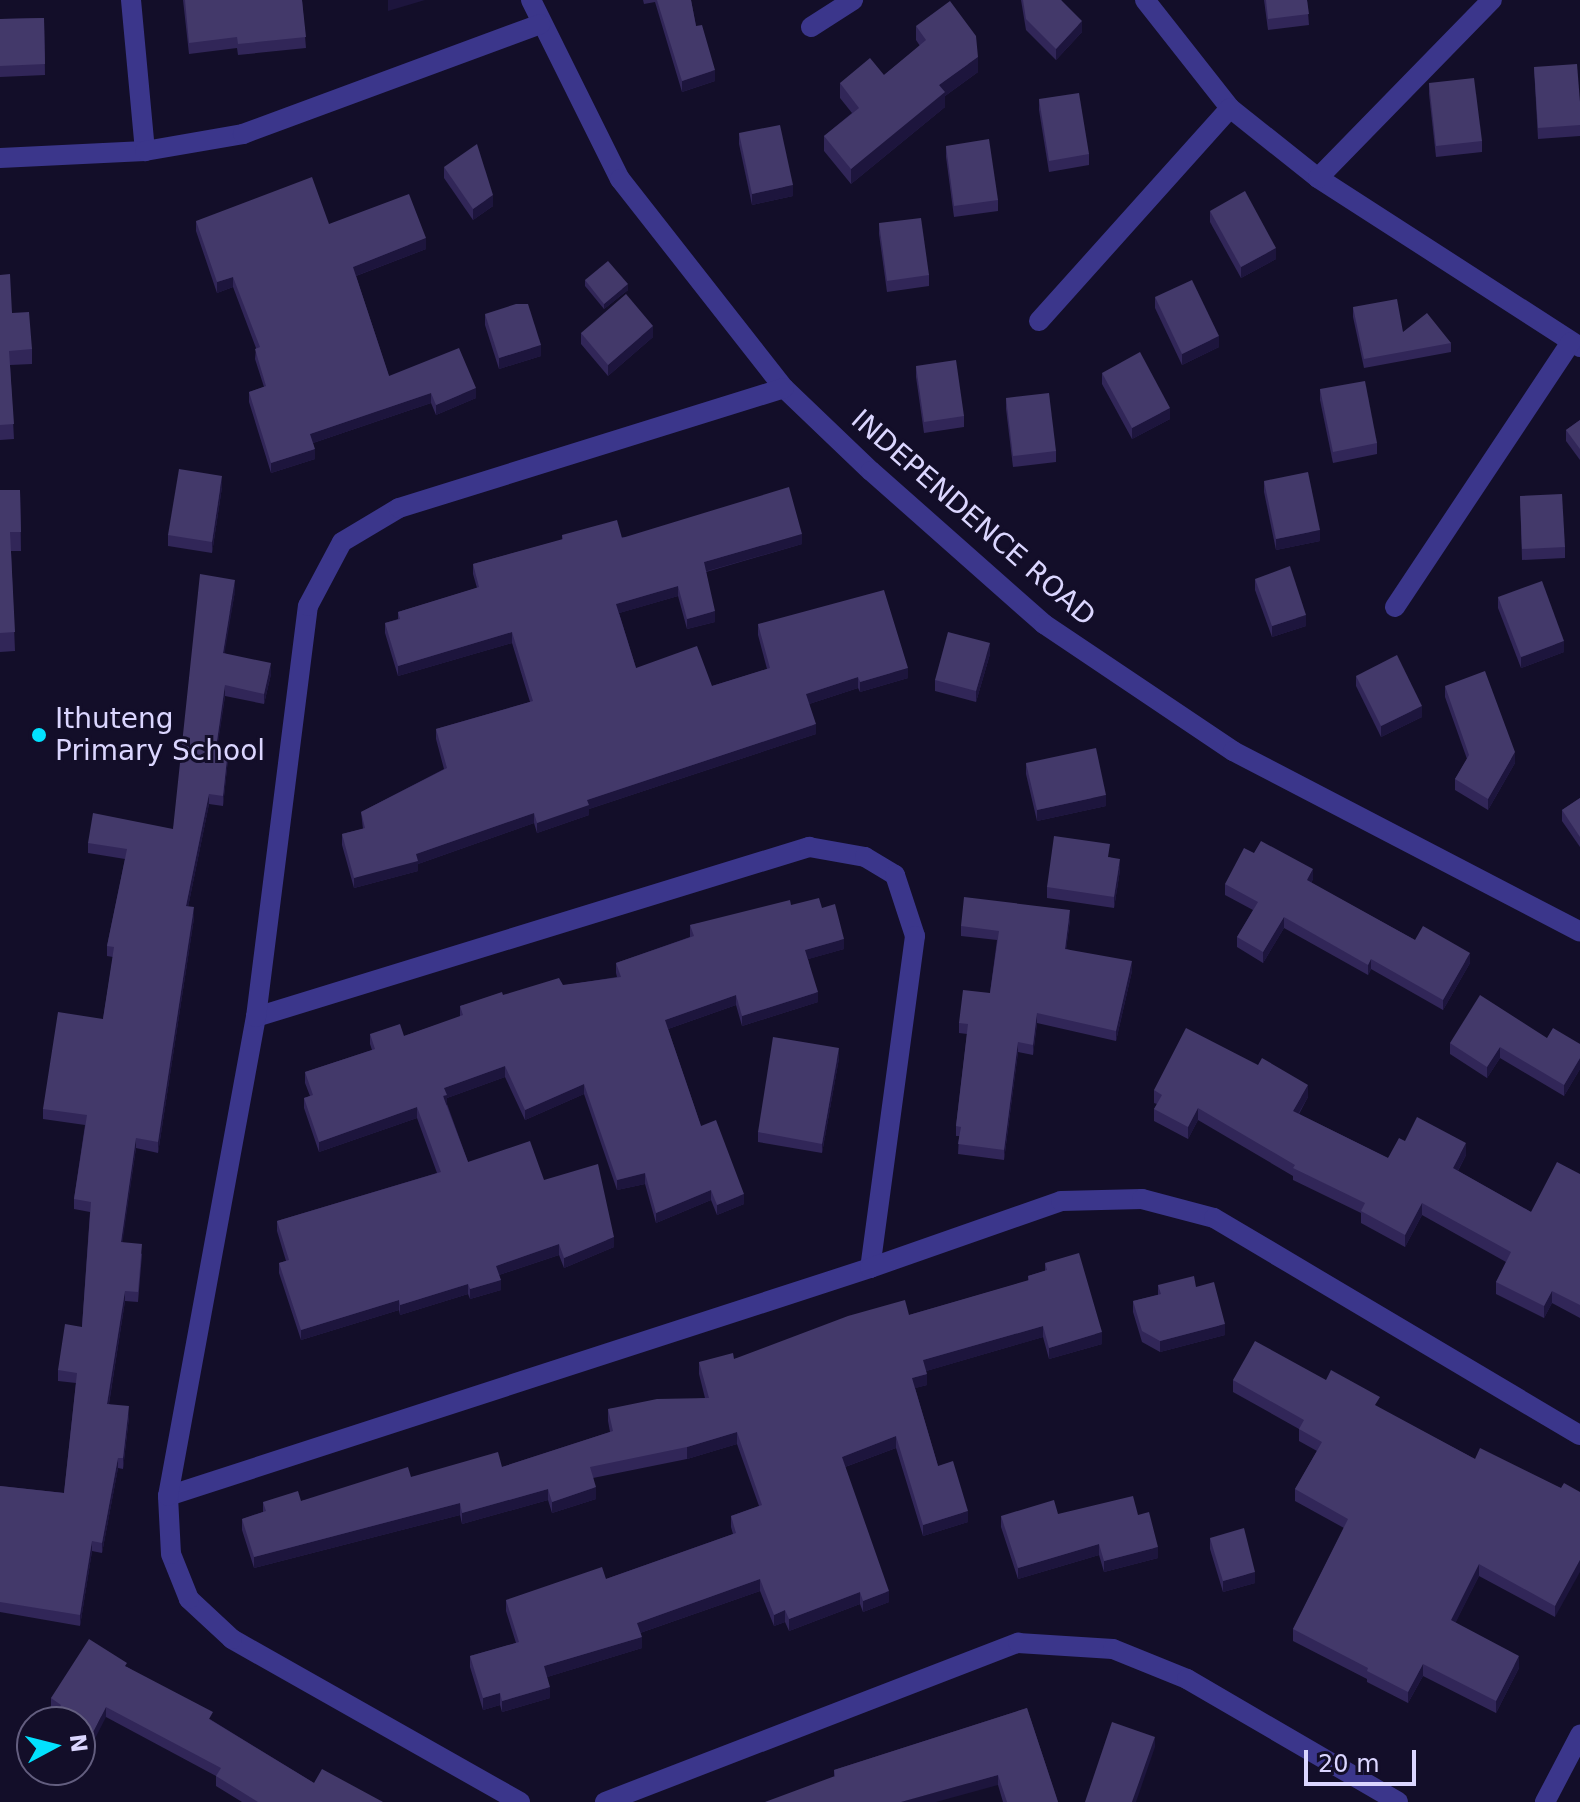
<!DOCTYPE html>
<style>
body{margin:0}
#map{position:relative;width:1580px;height:1802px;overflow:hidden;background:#130e29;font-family:"DejaVu Sans",sans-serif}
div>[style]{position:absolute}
.minor>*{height:20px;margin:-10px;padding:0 10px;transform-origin:10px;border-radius:10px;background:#3b368b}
.wall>*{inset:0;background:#312658}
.shaded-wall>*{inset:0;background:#1d153d}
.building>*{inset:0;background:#43396a}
.dots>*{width:22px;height:22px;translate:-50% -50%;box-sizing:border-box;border:4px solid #130e29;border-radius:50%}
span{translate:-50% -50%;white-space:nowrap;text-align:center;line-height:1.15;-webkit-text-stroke:6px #130e29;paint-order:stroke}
.street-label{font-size:28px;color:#dbd6ff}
.poi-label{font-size:28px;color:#dbd6ff}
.left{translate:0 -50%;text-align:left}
.north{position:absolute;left:16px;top:1706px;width:80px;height:80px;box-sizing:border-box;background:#130e29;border:2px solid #635e7f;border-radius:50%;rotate:83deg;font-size:22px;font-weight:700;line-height:32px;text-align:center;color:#dbd6ff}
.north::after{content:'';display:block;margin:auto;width:28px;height:36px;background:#02e2ff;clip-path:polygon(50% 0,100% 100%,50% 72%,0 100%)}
.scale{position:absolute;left:1304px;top:1750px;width:112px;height:36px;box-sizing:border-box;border:4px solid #dbd6ff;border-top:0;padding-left:10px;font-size:24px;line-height:28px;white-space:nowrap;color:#dbd6ff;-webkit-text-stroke:6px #130e29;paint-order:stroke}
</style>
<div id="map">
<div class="minor">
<i style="left:131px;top:0;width:152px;rotate:84.7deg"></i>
<i style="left:531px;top:0;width:200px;rotate:63.6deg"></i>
<i style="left:620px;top:179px;width:266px;rotate:51.9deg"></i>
<i style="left:784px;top:388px;width:120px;rotate:43.7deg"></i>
<i style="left:871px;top:471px;width:231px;rotate:41.5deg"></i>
<i style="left:1044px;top:624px;width:228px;rotate:33.9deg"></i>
<i style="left:1233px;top:751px;width:391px;rotate:27.5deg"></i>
<i style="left:1145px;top:0;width:137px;rotate:51.8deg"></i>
<i style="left:1230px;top:108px;width:112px;rotate:38.5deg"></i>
<i style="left:1318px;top:178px;width:312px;rotate:32.8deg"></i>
<i style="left:811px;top:27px;width:50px;rotate:-32.7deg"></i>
<i style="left:0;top:158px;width:145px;rotate:-2.8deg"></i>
<i style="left:145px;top:151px;width:99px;rotate:-9.8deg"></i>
<i style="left:243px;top:134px;width:317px;rotate:-20.3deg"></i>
<i style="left:1318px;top:178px;width:249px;rotate:-45.7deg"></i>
<i style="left:1039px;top:321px;width:286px;rotate:-48.1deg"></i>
<i style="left:1395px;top:607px;width:318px;rotate:-56.4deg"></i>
<i style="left:256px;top:1017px;width:579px;rotate:-17.09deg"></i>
<i style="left:809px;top:847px;width:57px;rotate:10.1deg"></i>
<i style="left:865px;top:857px;width:35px;rotate:31deg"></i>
<i style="left:895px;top:875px;width:64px;rotate:71.8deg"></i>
<i style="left:915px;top:936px;width:335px;rotate:97.7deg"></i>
<i style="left:168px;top:1496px;width:738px;rotate:-17.99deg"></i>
<i style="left:870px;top:1268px;width:202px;rotate:-19.3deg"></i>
<i style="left:1061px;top:1201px;width:81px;rotate:-1.4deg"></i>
<i style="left:1142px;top:1199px;width:74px;rotate:14.8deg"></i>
<i style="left:1214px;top:1218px;width:425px;rotate:30.7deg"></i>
<i style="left:520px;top:1802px;width:331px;rotate:-150.5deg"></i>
<i style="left:232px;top:1639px;width:59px;rotate:-137.1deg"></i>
<i style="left:189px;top:1599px;width:48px;rotate:-111.8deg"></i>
<i style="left:171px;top:1554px;width:58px;rotate:-93deg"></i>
<i style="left:168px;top:1496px;width:487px;rotate:-79.6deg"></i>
<i style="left:256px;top:1017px;width:414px;rotate:-82.8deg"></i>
<i style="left:308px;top:606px;width:72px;rotate:-62deg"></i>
<i style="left:342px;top:542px;width:66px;rotate:-30.8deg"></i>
<i style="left:399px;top:508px;width:403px;rotate:-17.3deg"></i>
<i style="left:605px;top:1802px;width:443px;rotate:-21.1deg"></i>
<i style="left:1018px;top:1643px;width:95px;rotate:3.6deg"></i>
<i style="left:1113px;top:1649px;width:80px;rotate:22.1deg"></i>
<i style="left:1187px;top:1679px;width:244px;rotate:30.2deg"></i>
<i style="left:1545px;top:1802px;width:76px;rotate:-62.4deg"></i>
</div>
<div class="wall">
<i style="clip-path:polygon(183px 0,302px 0,306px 48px,238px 55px,237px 48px,189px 54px)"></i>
<i style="clip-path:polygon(643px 0,691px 0,696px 26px,715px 81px,682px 92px,655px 2px,644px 4px)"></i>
<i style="clip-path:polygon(1021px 0,1061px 0,1082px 32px,1056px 60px,1026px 30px)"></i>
<i style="clip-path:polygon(1264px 0,1307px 0,1309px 25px,1268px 30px)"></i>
<i style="clip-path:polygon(44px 18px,45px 75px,0 77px,0 19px)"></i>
<i style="clip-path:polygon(916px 26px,978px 72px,945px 96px,945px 107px,851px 184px,824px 151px,824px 136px,852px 113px,840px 98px,840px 83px,884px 75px,920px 46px,916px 40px)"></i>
<i style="clip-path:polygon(1534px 67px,1580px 102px,1580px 136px,1538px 139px)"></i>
<i style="clip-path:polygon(1429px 83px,1482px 141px,1482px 152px,1436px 157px,1429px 94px)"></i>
<i style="clip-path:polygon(1039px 99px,1089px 154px,1089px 165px,1049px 172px,1039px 110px)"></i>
<i style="clip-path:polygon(739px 133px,793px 196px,752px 205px,739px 144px)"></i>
<i style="clip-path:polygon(946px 146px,998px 200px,998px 211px,954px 217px,946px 157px)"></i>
<i style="clip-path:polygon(444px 167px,493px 206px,473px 220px,444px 178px)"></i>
<i style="clip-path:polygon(1210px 211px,1276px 259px,1241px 278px,1210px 222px)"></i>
<i style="clip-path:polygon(196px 221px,329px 224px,426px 249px,356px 276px,389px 376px,476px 398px,436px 415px,431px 403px,313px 443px,315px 459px,271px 473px,249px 402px,249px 392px,264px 387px,255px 359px,256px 348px,233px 287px,217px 293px,196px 231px)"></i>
<i style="clip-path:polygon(879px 223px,929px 275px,929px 286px,887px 292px,879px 234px)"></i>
<i style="clip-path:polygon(0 275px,12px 313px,32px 349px,32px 364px,10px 365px,14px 439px,0 440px)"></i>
<i style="clip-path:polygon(585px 280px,628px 290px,604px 309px,585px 286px)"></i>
<i style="clip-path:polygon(1155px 297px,1219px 347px,1182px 365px,1155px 308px)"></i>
<i style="clip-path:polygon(1353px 307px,1403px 332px,1451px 343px,1451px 352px,1364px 368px,1353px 317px)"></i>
<i style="clip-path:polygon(485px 314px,541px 356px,499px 369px,485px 325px)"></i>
<i style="clip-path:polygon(581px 333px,653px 337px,608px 376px,581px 344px)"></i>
<i style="clip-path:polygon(916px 366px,964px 416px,964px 427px,924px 433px,916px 377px)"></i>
<i style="clip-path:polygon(1102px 373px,1170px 419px,1132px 439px,1102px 384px)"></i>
<i style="clip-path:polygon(1320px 389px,1377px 443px,1377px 454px,1333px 463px,1320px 400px)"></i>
<i style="clip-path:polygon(1006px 398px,1056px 451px,1056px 462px,1013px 467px,1006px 409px)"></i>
<i style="clip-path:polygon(1580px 420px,1580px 460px,1566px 441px,1566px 430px)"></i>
<i style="clip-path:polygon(1264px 481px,1320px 541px,1276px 550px,1264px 492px)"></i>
<i style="clip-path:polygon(222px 487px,212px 553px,168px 546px,168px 535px)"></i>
<i style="clip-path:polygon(0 490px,20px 490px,21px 551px,11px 551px,15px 651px,0 652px)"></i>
<i style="clip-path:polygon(1520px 496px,1565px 547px,1565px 558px,1522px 560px)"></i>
<i style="clip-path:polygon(562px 535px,802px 544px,706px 572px,715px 622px,687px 629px,678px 596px,619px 613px,636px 668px,712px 686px,767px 669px,758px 635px,758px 624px,908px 678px,860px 692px,858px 688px,809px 704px,816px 734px,589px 809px,589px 815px,537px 833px,534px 823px,418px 864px,418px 871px,354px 888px,342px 845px,342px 834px,363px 829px,361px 812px,444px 769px,436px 739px,436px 729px,530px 702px,512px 643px,398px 676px,385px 633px,385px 623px,398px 619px,398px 612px,477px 588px,473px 574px,473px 564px,562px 540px)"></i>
<i style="clip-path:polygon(1255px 579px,1306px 626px,1272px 637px,1255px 590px)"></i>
<i style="clip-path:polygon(235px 591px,224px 653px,271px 674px,264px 704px,225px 696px,217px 748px,228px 759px,223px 806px,209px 804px,188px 907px,194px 918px,158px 1153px,136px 1148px,122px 1242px,142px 1254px,138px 1302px,125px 1301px,109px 1404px,129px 1417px,123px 1469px,118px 1468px,102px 1553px,92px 1551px,80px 1626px,0 1612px,0 1486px,64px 1493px,76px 1383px,58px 1381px,58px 1370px,82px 1327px,90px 1212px,74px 1209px,74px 1199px,85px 1125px,43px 1119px,43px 1109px,103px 1019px,113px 957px,107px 956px,107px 946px,125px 859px,88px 853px,88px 843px,173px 829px)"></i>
<i style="clip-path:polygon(1498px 597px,1564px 652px,1521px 668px,1498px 608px)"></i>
<i style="clip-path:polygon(990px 654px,976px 702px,935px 691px,935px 680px)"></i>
<i style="clip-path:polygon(1356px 676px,1422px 717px,1381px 737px,1356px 686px)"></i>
<i style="clip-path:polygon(1445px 686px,1515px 763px,1488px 810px,1455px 790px,1455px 779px,1467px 759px,1445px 697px)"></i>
<i style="clip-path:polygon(1026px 763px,1106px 806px,1037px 821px,1026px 774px)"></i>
<i style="clip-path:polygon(1580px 798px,1580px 847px,1562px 821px,1562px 810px)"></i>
<i style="clip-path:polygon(1110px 857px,1120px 870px,1114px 908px,1047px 898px,1047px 887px)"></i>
<i style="clip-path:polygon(1313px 879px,1311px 883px,1415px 940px,1470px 963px,1443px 1010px,1371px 969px,1368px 975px,1284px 928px,1263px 963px,1237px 947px,1237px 937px,1253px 910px,1225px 895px,1225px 884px)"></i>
<i style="clip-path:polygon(791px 905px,822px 908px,844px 949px,808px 959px,818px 1002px,742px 1026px,736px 1005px,668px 1029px,701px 1126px,744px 1204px,717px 1215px,711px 1200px,656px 1223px,645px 1184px,617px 1190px,584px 1094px,525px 1120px,505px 1077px,447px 1098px,447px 1104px,468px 1162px,544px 1180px,614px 1247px,564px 1268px,559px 1255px,499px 1275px,501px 1290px,470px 1299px,468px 1294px,400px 1315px,399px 1310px,301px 1340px,279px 1273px,279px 1263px,286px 1261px,277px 1231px,277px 1221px,437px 1173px,417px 1118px,319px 1152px,304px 1108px,304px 1098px,310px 1096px,305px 1083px,305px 1072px,372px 1050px,370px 1044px,370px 1034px,404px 1036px,460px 1017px,460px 1006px,503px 995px,617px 977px,616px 973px,616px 963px,690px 937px,690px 925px)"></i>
<i style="clip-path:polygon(1070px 920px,1066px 949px,1132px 971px,1116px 1041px,1037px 1023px,1033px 1055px,1018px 1052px,1004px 1160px,958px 1154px,959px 1136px,956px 1136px,956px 1126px,967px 1034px,959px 1033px,959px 1023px,990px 993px,997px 940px,961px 936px,961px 926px)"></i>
<i style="clip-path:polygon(1547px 1038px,1580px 1044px,1580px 1069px,1564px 1096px,1500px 1058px,1487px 1078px,1450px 1054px,1450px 1043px)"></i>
<i style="clip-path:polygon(839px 1058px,822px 1153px,758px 1142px,758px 1132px)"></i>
<i style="clip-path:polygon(1154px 1090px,1308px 1097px,1299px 1114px,1388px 1158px,1405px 1141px,1466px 1155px,1458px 1171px,1531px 1212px,1580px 1174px,1580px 1318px,1552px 1303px,1544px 1318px,1496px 1294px,1496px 1282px,1506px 1262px,1422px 1215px,1405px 1247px,1361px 1223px,1361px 1213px,1293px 1180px,1293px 1176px,1198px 1120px,1188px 1139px,1154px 1121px,1154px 1109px,1157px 1104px,1154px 1103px)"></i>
<i style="clip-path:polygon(1045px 1263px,1102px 1344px,1049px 1359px,1043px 1337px,926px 1371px,927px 1385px,915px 1388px,938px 1466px,968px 1522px,923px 1536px,896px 1448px,845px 1467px,889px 1602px,863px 1612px,860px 1604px,789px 1631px,785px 1622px,774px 1626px,760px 1591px,640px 1633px,642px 1648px,547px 1677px,550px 1698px,502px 1712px,500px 1705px,483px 1710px,470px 1667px,470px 1656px,516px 1643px,506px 1611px,506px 1600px,606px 1579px,733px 1534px,731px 1527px,731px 1516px,759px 1506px,737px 1444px,687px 1459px,593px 1478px,596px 1499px,552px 1513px,548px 1500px,462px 1524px,460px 1515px,254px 1568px,242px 1530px,242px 1519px,263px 1512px,263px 1502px,301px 1501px,411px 1477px,502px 1467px,610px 1432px,608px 1421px,608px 1409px,705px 1398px,699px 1374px,699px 1362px,734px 1359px,909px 1315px,1028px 1281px,1028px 1276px,1045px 1271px)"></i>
<i style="clip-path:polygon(1158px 1285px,1196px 1287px,1225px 1335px,1160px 1352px,1142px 1342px,1133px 1312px,1133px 1301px,1158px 1295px)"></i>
<i style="clip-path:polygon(1233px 1380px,1326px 1380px,1475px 1459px,1561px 1488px,1555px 1617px,1479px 1576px,1455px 1623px,1519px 1668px,1496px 1713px,1423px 1676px,1408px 1703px,1367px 1682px,1367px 1679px,1293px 1641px,1293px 1629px,1344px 1528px,1295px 1501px,1295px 1489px,1317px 1451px,1299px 1441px,1299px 1429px,1233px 1392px)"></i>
<i style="clip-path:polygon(1058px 1514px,1138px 1515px,1158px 1558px,1104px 1572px,1099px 1555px,1018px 1579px,1001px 1527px,1001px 1516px)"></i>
<i style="clip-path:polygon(1210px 1538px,1255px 1583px,1223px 1592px,1210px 1549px)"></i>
<i style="clip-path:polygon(127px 1667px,213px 1721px,314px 1783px,383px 1802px,242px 1802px,216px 1786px,216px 1776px,106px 1717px,58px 1712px,51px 1708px,51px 1698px)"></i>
<i style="clip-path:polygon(1027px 1708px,1058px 1802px,1003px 1802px,998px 1785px,834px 1776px,834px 1770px)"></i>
<i style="clip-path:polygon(64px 1770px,79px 1770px,76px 1777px)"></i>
</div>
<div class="shaded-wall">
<i style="clip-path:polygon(388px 0,425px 0,388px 11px)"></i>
<i style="clip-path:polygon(1082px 21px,1082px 32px,1056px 60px,1056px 49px)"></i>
<i style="clip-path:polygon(978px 57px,978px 72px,945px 96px,945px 107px,851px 184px,851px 169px,939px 85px)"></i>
<i style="clip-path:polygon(715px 70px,715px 81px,682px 92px,682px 81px)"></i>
<i style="clip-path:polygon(793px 185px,793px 196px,752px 205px,752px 194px)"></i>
<i style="clip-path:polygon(493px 195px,493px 206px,473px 220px,473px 209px)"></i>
<i style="clip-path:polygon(426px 238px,426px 249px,353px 277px,353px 267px)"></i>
<i style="clip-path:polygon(1276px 248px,1276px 259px,1241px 278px,1241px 267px)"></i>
<i style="clip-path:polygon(233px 277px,233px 287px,217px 293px,217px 282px)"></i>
<i style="clip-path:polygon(628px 284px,628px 290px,604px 309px,604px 304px)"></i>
<i style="clip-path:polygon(653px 326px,653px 337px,608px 376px,608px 365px)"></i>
<i style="clip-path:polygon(1219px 336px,1219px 347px,1182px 365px,1182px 354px)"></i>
<i style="clip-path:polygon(541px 345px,541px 356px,499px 369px,499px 358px)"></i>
<i style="clip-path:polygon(476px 388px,476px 398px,436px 415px,436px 405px)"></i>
<i style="clip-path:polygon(431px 393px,431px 403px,310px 444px,310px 434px)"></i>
<i style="clip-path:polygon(1170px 408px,1170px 419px,1132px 439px,1132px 428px)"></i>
<i style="clip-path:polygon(315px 449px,315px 459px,271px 473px,271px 463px)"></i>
<i style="clip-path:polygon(222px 476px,222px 487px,212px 553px,212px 542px)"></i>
<i style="clip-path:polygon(1320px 530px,1320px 541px,1276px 550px,1276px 539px)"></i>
<i style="clip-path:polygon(802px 534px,802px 544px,704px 572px,704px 562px)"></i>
<i style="clip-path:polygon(235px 580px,235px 591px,223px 663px,223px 653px)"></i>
<i style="clip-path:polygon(678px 586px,678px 596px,616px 614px,616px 604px)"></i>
<i style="clip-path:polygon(715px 611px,715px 622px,687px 629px,687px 619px)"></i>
<i style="clip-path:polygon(1306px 615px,1306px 626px,1272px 637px,1272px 626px)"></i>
<i style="clip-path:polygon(512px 632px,512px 643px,398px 676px,398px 666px)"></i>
<i style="clip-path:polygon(1564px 641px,1564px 652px,1521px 668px,1521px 657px)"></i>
<i style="clip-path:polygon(990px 643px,990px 654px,976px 702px,976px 691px)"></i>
<i style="clip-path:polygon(271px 663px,271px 674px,264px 704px,264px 694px)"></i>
<i style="clip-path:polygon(908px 668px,908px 678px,860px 692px,860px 682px)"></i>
<i style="clip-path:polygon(858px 677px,858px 688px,806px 705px,806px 694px)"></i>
<i style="clip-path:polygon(225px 685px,225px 696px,216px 758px,216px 748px)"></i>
<i style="clip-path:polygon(1422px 706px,1422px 717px,1381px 737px,1381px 726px)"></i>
<i style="clip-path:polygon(816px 724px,816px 734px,589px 809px,589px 815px,537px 833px,537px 823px,587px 800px)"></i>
<i style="clip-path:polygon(228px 749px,228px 759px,223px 806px,223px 796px)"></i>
<i style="clip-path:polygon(1515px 752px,1515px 763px,1488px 810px,1488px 799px)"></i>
<i style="clip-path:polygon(209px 794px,209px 804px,186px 917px,186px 906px)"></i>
<i style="clip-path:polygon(1106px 795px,1106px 806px,1037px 821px,1037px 810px)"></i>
<i style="clip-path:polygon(534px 813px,534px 823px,418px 864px,418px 871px,354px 888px,354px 878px,416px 854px)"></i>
<i style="clip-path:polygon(1120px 859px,1120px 870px,1114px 908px,1114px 897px)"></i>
<i style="clip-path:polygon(1313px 869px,1313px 879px,1307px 891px,1307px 880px)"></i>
<i style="clip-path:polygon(194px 907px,194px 918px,158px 1153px,158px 1142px)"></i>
<i style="clip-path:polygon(1070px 910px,1070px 920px,1065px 959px,1065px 949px)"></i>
<i style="clip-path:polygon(1284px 917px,1284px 928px,1263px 963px,1263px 952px)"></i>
<i style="clip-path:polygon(844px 939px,844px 949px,805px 960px,805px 950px)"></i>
<i style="clip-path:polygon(1470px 953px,1470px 963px,1443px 1010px,1443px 1000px)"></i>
<i style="clip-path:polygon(1371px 959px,1371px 969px,1368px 975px,1368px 965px)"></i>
<i style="clip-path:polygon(1132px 961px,1132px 971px,1116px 1041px,1116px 1031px)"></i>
<i style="clip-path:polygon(818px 992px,818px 1002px,742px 1026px,742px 1016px)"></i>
<i style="clip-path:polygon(736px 995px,736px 1005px,665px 1030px,665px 1020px)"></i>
<i style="clip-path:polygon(1037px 1013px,1037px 1023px,1033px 1055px,1033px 1045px)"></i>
<i style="clip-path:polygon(1018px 1042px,1018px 1052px,1004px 1160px,1004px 1150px)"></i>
<i style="clip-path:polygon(1500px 1047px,1500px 1058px,1487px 1078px,1487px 1067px)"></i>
<i style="clip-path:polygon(839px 1048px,839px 1058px,822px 1153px,822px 1144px)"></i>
<i style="clip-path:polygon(1580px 1058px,1580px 1069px,1564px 1096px,1564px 1085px)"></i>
<i style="clip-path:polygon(505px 1066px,505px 1077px,447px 1098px,447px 1105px,443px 1106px,444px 1088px)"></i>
<i style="clip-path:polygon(584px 1084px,584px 1094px,525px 1120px,525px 1110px)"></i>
<i style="clip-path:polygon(1308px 1085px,1308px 1097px,1293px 1123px,1293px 1111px)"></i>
<i style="clip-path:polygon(417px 1107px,417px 1118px,319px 1152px,319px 1142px)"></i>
<i style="clip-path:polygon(1198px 1108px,1198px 1120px,1188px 1139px,1188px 1127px)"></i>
<i style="clip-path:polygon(136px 1138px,136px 1148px,121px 1253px,121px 1242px)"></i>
<i style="clip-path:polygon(1466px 1143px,1466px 1155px,1453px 1180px,1453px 1168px)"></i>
<i style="clip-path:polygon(645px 1173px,645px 1184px,617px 1190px,617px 1180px)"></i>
<i style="clip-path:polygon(711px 1190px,711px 1200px,656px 1223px,656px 1213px)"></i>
<i style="clip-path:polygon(744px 1194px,744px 1204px,717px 1215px,717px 1205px)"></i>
<i style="clip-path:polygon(1422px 1203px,1422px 1215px,1405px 1247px,1405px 1235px)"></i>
<i style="clip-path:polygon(614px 1237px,614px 1247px,564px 1268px,564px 1258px)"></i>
<i style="clip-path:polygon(559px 1244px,559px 1255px,496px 1276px,496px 1266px)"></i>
<i style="clip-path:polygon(501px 1280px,501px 1290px,470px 1299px,470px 1289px)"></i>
<i style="clip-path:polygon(468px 1284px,468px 1294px,400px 1315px,400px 1305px)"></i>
<i style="clip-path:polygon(125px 1291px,125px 1301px,107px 1415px,107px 1404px)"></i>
<i style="clip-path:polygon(1552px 1291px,1552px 1303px,1544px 1318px,1544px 1306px)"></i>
<i style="clip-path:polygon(399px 1300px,399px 1310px,301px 1340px,301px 1330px)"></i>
<i style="clip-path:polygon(1225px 1324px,1225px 1335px,1160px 1352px,1160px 1341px)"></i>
<i style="clip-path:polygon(1043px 1326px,1043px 1337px,923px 1372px,923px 1360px)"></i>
<i style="clip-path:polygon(1102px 1332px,1102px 1344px,1049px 1359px,1049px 1348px)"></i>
<i style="clip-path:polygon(927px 1374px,927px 1385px,912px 1389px,912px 1378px)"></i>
<i style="clip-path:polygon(129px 1406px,129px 1417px,123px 1469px,123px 1458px)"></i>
<i style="clip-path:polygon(737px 1432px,737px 1444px,687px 1459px,687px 1447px)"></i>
<i style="clip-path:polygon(896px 1436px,896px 1448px,842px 1468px,842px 1457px)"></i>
<i style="clip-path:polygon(118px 1458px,118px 1468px,102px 1553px,102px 1543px)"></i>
<i style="clip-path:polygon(596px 1487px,596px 1499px,552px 1513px,552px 1502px)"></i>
<i style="clip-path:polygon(548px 1489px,548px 1500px,462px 1524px,462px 1513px)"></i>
<i style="clip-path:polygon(460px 1503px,460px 1515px,254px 1568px,254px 1557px)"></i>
<i style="clip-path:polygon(968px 1511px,968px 1522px,923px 1536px,923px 1525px)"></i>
<i style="clip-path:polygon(92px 1541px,92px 1551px,80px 1626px,80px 1615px)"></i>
<i style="clip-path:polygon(1099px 1544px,1099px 1555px,1018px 1579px,1018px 1568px)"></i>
<i style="clip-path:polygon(1158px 1547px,1158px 1558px,1104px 1572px,1104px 1561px)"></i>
<i style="clip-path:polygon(1580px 1560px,1580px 1572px,1555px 1617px,1555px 1606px)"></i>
<i style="clip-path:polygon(1479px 1564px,1479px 1576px,1451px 1632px,1451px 1620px)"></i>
<i style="clip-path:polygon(1255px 1572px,1255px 1583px,1223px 1592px,1223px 1581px)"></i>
<i style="clip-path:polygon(760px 1579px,760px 1591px,637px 1634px,637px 1623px)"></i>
<i style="clip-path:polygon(889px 1591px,889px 1602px,863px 1612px,863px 1601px)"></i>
<i style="clip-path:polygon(860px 1592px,860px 1604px,789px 1631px,789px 1619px)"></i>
<i style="clip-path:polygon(785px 1610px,785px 1622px,774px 1626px,774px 1615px)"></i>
<i style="clip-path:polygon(642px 1637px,642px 1648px,544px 1678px,544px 1666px)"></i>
<i style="clip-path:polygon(1519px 1656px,1519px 1668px,1496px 1713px,1496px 1701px)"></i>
<i style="clip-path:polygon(1423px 1664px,1423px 1676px,1408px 1703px,1408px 1692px)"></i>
<i style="clip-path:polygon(550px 1687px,550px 1698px,502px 1712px,502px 1701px)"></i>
<i style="clip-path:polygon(500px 1693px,500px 1705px,483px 1710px,483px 1698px)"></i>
<i style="clip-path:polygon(106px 1707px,106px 1717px,80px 1768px,80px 1758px)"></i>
<i style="clip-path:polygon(1155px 1737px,1155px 1747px,1136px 1802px,1132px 1802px)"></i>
<i style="clip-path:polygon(998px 1775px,998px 1785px,936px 1802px,900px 1802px)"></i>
</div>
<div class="building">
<i style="clip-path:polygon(185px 0,302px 0,306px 37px,238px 44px,237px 37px,189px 43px)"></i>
<i style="clip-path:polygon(657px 0,691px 0,696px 26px,702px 25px,715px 70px,682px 81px)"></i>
<i style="clip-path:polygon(1023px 0,1061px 0,1082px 21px,1056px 49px,1026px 19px)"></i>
<i style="clip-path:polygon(1266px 0,1307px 0,1309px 14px,1268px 19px)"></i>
<i style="clip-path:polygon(950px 1px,976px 36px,978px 57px,939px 85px,945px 92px,851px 169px,824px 136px,859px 108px,840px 83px,870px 58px,884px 75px,926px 40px,916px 26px)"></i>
<i style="clip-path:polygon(44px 18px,45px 64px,0 66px,0 19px)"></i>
<i style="clip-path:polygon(1577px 64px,1580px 102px,1580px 125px,1538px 128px,1534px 67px)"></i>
<i style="clip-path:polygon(1474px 78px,1482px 141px,1436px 146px,1429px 83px)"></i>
<i style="clip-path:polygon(1079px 93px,1089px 154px,1049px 161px,1039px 99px)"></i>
<i style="clip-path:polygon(780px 125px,793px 185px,752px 194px,739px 133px)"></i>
<i style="clip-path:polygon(989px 139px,998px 200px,954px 206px,946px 146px)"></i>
<i style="clip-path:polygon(477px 144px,493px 195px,473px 209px,444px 167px)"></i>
<i style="clip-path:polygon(312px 177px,329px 224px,409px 194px,426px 238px,353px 267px,389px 376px,459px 348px,476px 388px,436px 405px,431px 393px,310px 434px,315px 449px,271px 463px,249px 392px,266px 386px,255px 349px,260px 347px,233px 277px,217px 282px,196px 221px)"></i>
<i style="clip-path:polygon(1245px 191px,1276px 248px,1241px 267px,1210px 211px)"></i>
<i style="clip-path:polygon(921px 218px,929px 275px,887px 281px,879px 223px)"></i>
<i style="clip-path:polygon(608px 261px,628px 284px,604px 304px,585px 280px)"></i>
<i style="clip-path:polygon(10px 274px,12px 313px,29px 312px,32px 349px,9px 351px,14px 424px,0 425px,0 275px)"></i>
<i style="clip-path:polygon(1192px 280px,1219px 336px,1182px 354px,1155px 297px)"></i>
<i style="clip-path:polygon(626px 294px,653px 326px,608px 365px,581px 333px)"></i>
<i style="clip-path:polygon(1397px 299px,1403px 332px,1427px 313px,1451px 343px,1364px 359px,1353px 307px)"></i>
<i style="clip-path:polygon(516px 304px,528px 304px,541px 345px,499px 358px,485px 314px)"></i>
<i style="clip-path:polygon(1140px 352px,1170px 408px,1132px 428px,1102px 373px)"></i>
<i style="clip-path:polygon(956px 360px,964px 416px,924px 422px,916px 366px)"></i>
<i style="clip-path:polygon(1365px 381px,1377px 443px,1333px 452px,1320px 389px)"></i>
<i style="clip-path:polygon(1049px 393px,1056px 451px,1013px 456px,1006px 398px)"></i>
<i style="clip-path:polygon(1580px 420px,1580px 449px,1566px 430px)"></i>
<i style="clip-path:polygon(179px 469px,222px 476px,212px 542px,168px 535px)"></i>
<i style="clip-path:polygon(1308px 472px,1320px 530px,1276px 539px,1264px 481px)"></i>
<i style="clip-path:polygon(789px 487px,802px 534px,704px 562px,715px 611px,687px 619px,678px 586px,616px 604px,636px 668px,697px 646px,712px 686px,770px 668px,758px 624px,884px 590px,908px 668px,860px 682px,858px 677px,806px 694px,816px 724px,587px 800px,589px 805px,537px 823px,534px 813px,416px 854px,418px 861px,354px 878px,342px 834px,365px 828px,361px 812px,447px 768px,436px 729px,533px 701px,512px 632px,398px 666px,385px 623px,400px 619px,398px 612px,479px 587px,473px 564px,563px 539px,562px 535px,617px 520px,622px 538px)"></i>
<i style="clip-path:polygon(0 490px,20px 490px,21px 532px,10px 532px,15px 632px,0 633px)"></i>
<i style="clip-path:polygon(1562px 494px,1565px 547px,1522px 549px,1520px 496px)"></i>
<i style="clip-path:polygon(1290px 566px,1306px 615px,1272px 626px,1255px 579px)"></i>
<i style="clip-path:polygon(200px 574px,235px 580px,223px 653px,271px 663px,264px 694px,225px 685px,216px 748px,228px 749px,223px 796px,209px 794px,186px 906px,194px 907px,158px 1142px,136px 1138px,121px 1242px,142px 1244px,138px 1292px,125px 1291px,107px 1404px,129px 1406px,123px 1458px,118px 1458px,102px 1543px,92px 1541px,80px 1615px,0 1602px,0 1486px,64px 1493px,77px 1373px,58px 1370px,65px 1324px,82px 1327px,91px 1202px,74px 1199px,87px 1115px,43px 1109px,58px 1012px,103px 1019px,114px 947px,107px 946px,127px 849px,88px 843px,93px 813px,173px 829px)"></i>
<i style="clip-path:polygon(1542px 581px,1564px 641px,1521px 657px,1498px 597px)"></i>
<i style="clip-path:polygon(948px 632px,990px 643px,976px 691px,935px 680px)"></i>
<i style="clip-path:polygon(1397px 655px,1422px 706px,1381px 726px,1356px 676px)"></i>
<i style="clip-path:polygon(1485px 671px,1515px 752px,1488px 799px,1455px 779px,1469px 755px,1445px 686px)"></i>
<i style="clip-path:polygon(1096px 748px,1106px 795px,1037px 810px,1026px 763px)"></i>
<i style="clip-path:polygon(1580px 798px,1580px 837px,1562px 810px)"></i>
<i style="clip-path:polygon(1054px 836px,1110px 844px,1108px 857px,1120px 859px,1114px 897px,1047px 887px)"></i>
<i style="clip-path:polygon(1261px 841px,1313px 869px,1307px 880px,1415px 940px,1423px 926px,1470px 953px,1443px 1000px,1371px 959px,1368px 965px,1284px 917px,1263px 952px,1237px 937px,1258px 902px,1225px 884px,1244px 848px,1254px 853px)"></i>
<i style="clip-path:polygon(964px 897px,1070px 910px,1065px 949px,1132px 961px,1116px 1031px,1037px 1013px,1033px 1045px,1018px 1042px,1004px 1150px,958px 1144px,961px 1127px,956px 1126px,968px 1024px,959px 1023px,963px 990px,990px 993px,999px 931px,961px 926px)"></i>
<i style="clip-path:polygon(819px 898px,822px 908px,835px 904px,844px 939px,805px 950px,818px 992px,742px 1016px,736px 995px,665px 1020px,701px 1126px,716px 1120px,744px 1194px,717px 1205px,711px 1190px,656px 1213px,645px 1173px,617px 1180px,584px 1084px,525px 1110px,505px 1066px,444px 1088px,447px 1095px,443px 1096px,468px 1162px,530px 1141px,544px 1180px,598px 1164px,614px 1237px,564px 1258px,559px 1244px,496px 1266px,501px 1280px,470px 1289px,468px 1284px,400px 1305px,399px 1300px,301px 1330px,279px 1263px,289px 1260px,277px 1221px,441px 1172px,417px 1107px,319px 1142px,304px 1098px,313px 1095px,305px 1072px,375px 1049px,370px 1034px,400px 1024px,404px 1036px,463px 1015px,460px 1006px,502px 992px,503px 995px,559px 978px,563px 985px,621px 977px,616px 963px,694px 936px,690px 925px,790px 900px,791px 905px)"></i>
<i style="clip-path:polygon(1480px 995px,1547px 1038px,1553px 1028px,1580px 1044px,1580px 1058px,1564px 1085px,1500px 1047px,1487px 1067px,1450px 1043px)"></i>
<i style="clip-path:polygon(1186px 1028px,1258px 1065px,1262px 1058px,1308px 1085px,1293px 1111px,1388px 1158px,1399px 1138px,1405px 1141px,1417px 1117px,1466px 1143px,1453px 1168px,1531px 1212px,1557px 1162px,1580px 1174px,1580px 1305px,1552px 1291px,1544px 1306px,1496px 1282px,1511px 1252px,1422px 1203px,1405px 1235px,1361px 1211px,1365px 1203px,1293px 1168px,1295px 1165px,1198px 1108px,1188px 1127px,1154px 1109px,1162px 1095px,1154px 1090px)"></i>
<i style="clip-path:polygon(773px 1037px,839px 1048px,822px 1144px,758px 1132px)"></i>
<i style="clip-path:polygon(1079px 1253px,1102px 1332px,1049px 1348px,1043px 1326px,923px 1360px,927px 1374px,912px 1378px,938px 1466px,953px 1461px,968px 1511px,923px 1525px,896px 1436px,842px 1457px,889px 1591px,863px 1601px,860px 1592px,789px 1619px,785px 1610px,774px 1615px,760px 1579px,637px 1623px,642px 1637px,544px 1666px,550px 1687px,502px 1701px,500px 1693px,483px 1698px,470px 1656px,519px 1642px,506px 1600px,602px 1567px,606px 1579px,736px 1533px,731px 1516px,762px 1505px,737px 1432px,687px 1447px,590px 1467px,596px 1487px,552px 1502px,548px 1489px,462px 1513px,460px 1503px,254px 1557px,242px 1519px,266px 1511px,263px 1502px,298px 1491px,301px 1501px,408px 1467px,411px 1477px,498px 1452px,502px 1467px,613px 1431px,608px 1409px,657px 1399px,709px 1398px,699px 1362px,733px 1353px,734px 1359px,848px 1316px,905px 1300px,909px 1315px,1029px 1280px,1028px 1276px,1047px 1270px,1045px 1263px)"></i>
<i style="clip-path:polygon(1194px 1276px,1196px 1287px,1214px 1282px,1225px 1324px,1160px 1341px,1142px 1331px,1133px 1301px,1161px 1294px,1158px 1285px)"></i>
<i style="clip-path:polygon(1255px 1341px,1326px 1380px,1331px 1370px,1380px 1397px,1375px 1405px,1475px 1459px,1480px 1448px,1561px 1488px,1564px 1483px,1580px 1492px,1580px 1560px,1555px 1606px,1479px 1564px,1451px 1620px,1519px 1656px,1496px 1701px,1423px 1664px,1408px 1692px,1367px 1671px,1368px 1668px,1293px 1629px,1348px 1519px,1295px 1489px,1322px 1442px,1299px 1429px,1304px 1420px,1233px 1380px)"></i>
<i style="clip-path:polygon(1133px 1496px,1138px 1515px,1149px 1512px,1158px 1547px,1104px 1561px,1099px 1544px,1018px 1568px,1001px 1516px,1054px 1500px,1058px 1514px)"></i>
<i style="clip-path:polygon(1244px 1528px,1255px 1572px,1223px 1581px,1210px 1538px)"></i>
<i style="clip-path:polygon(89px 1639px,127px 1663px,125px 1666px,213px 1712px,209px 1719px,314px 1783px,322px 1769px,383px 1802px,258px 1802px,216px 1776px,221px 1768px,106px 1707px,80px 1758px,80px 1722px,52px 1722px,61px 1705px,51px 1698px)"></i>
<i style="clip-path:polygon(1027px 1708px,1058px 1802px,1007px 1802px,998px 1775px,901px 1802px,765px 1802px,835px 1776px,834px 1770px)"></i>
<i style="clip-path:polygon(1112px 1722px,1155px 1737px,1132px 1802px,1085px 1802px)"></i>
</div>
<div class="dots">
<i style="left:39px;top:735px;background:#02e2ff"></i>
</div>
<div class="street-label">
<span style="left:973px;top:518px;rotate:41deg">INDEPENDENCE ROAD</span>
</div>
<div class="poi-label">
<span class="left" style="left:55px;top:735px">Ithuteng<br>Primary School</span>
</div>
<div class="north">N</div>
<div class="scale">20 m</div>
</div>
